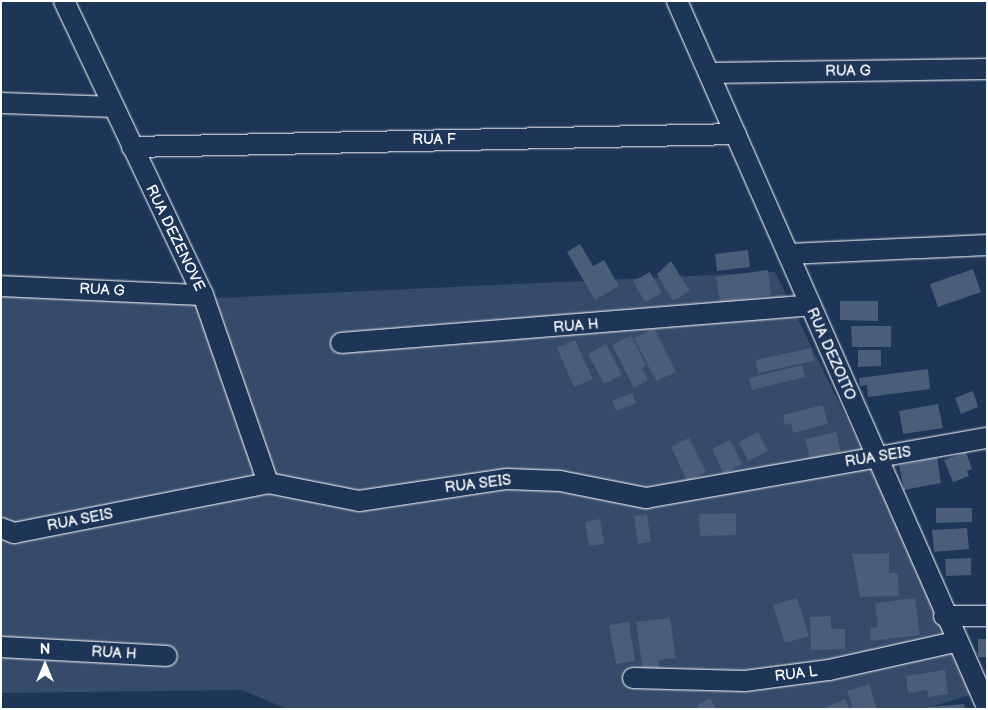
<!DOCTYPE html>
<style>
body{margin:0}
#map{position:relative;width:988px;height:710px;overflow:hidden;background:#1d3557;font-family:"Balsamiq Sans",sans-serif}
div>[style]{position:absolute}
.green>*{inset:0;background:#364b69}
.building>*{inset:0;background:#4a5d79}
.roads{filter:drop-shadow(0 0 1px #fff) drop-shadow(0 0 1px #fff)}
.minor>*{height:20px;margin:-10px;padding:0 10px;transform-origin:10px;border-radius:10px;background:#1d3557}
span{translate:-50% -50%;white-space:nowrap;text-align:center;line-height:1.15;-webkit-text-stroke:4.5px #1d3557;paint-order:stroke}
.street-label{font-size:15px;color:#fff}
.frame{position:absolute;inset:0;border:2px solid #fff;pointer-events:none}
.north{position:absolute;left:20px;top:640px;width:50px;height:50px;-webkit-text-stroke:4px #1d3557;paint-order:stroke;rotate:0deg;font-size:14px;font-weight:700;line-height:20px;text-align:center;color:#fff}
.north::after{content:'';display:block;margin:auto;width:18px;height:22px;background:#fff;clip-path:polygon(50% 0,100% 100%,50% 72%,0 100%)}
</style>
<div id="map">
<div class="green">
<i style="clip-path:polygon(775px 272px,980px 692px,924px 709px,287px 709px,242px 690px,1px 693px,1px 285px,195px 299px)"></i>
</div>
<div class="building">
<i style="clip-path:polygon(580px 244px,593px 266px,604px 260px,619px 286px,595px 300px,567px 252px)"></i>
<i style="clip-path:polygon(748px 250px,750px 267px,717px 271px,715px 254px)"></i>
<i style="clip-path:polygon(671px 261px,690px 291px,673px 301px,657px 274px)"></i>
<i style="clip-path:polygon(973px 269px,981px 292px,938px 307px,930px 284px)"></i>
<i style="clip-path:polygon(768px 270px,771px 295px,720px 303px,716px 277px)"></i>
<i style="clip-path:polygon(650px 272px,662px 293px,645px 302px,633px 281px)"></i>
<i style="clip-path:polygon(840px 301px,878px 301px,878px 321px,840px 320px)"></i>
<i style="clip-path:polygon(851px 326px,891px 326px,891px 347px,852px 347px)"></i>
<i style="clip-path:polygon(654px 328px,676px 372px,656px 381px,634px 338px)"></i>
<i style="clip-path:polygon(631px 335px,646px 365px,642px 368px,648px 380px,634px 388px,612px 345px)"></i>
<i style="clip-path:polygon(575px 340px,593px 379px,574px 387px,557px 348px)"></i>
<i style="clip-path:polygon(606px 344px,622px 375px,604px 384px,588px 354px)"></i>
<i style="clip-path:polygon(811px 348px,814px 361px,758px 373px,756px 360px)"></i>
<i style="clip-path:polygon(858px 350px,881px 350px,881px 366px,858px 367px)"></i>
<i style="clip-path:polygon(802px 365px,805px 377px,752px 390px,749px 378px)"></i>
<i style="clip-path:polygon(928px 369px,930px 389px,868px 397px,867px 385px,860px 386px,859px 378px)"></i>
<i style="clip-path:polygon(973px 391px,978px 407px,961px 414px,955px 398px)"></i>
<i style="clip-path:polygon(632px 393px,636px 403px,616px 411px,612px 401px)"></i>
<i style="clip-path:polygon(938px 404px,943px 428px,903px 434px,899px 411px)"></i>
<i style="clip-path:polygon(823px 405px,828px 424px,793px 433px,791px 423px,785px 425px,783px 415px)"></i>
<i style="clip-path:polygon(758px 432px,768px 451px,748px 461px,739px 442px)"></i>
<i style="clip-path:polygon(836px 432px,841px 452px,810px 459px,805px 439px)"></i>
<i style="clip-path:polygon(689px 438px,706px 472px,687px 481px,671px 447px)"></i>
<i style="clip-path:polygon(730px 440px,742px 464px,724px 474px,712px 449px)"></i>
<i style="clip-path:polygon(966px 452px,972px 469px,967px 471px,969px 476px,953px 482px,944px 460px)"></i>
<i style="clip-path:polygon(937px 458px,941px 483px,904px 490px,899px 465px)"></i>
<i style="clip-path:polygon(936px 508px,972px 508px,972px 522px,936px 523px)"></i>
<i style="clip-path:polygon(736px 513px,736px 535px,700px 536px,699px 514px)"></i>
<i style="clip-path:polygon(647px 514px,651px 542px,638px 544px,634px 516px)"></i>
<i style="clip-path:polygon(600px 519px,604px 544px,589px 546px,585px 522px)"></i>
<i style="clip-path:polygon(967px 528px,969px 549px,934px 552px,932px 530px)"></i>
<i style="clip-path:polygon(889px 553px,889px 573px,898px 573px,899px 596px,860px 597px,852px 554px)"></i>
<i style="clip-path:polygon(971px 558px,971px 575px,946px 576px,945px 559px)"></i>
<i style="clip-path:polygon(797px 598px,809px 636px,785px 643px,773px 605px)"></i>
<i style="clip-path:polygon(915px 598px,920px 635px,871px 641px,870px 628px,878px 627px,875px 603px)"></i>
<i style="clip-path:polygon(831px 616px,831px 629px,845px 629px,845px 649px,811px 650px,810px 617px)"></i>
<i style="clip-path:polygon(670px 618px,676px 658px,658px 660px,659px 670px,643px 672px,636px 622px)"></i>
<i style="clip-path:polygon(629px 622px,635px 661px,616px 664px,609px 625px)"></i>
<i style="clip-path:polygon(978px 639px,987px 639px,987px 657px,978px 657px)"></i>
<i style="clip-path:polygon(945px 670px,948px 694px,928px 697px,927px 690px,908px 693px,906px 676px)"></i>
<i style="clip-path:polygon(869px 684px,877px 709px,853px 709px,847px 691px)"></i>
<i style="clip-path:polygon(710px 698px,716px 709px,699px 709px,697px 705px)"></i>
<i style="clip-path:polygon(845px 699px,849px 709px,822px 709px)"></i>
<i style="clip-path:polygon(964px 704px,965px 709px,927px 709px,927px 707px)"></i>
</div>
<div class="roads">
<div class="minor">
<i style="left:64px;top:1px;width:325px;rotate:64.7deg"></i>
<i style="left:203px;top:295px;width:199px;rotate:70.9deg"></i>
<i style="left:677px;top:1px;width:771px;rotate:66.29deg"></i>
<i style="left:709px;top:73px;width:278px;rotate:-0.8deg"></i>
<i style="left:1px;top:103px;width:112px;rotate:2deg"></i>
<i style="left:132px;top:147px;width:604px;rotate:-1.23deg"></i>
<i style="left:788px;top:254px;width:199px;rotate:-2.6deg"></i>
<i style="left:1px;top:286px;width:202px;rotate:2.6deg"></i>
<i style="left:341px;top:343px;width:471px;rotate:-4.6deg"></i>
<i style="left:1px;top:528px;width:14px;rotate:21deg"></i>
<i style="left:14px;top:533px;width:259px;rotate:-11.1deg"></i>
<i style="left:268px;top:483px;width:93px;rotate:11.2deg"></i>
<i style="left:359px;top:501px;width:150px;rotate:-8.5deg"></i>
<i style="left:507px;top:479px;width:53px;rotate:2.2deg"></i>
<i style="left:560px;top:481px;width:88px;rotate:11.2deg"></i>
<i style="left:646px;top:498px;width:346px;rotate:-10deg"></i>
<i style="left:944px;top:616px;width:43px"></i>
<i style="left:1px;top:647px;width:166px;rotate:3.1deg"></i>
<i style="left:633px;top:678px;width:112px;rotate:1.5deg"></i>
<i style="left:745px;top:681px;width:85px;rotate:-7.5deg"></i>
<i style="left:829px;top:670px;width:129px;rotate:-12.5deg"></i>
</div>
</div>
<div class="street-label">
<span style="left:848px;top:71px;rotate:-1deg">RUA G</span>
<span style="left:434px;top:140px">RUA F</span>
<span style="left:175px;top:238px;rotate:64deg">RUA DEZENOVE</span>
<span style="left:102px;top:290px;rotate:3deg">RUA G</span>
<span style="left:576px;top:326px;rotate:-5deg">RUA H</span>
<span style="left:831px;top:354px;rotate:66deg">RUA DEZOITO</span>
<span style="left:878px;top:457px;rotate:-9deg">RUA SEIS</span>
<span style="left:478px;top:484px;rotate:-7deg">RUA SEIS</span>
<span style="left:80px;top:520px;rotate:-11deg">RUA SEIS</span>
<span style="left:114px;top:653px;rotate:3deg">RUA H</span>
<span style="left:796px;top:674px;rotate:-7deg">RUA L</span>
</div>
<div class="frame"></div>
<div class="north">N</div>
</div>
